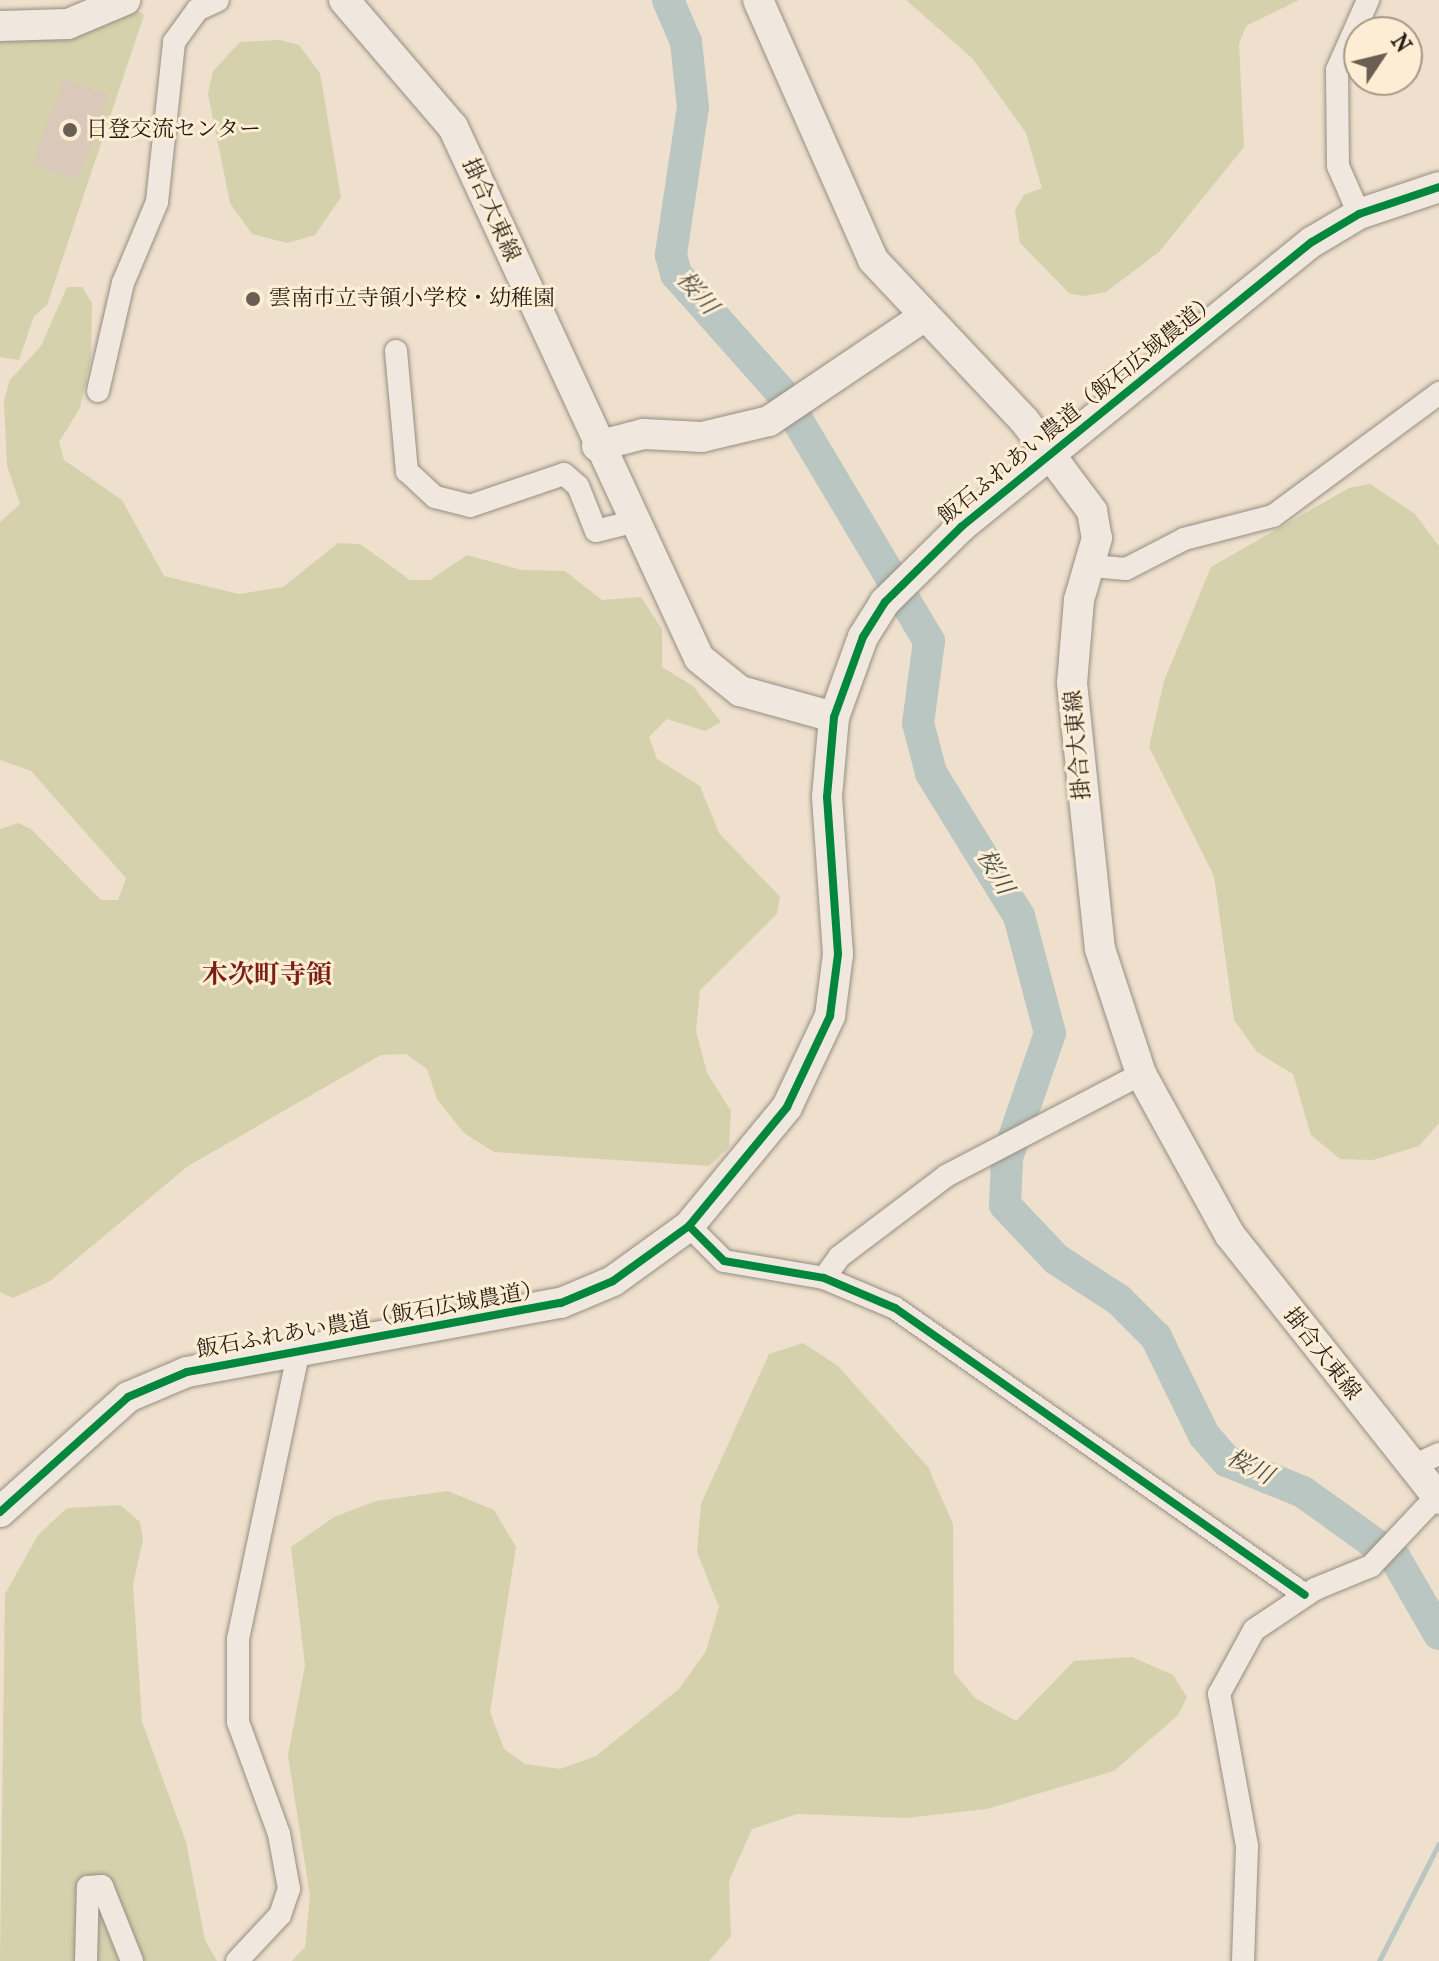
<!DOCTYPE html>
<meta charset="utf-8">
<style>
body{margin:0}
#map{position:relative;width:1439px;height:1961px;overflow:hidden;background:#eee0cc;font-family:"IM FELL French Canon","Noto Serif JP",serif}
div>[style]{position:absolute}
.green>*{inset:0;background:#d4d1ac}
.stream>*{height:5px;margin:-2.5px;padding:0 2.5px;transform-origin:2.5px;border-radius:2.5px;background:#bac6c1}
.river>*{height:32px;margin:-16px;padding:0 16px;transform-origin:16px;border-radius:16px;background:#bac6c1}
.building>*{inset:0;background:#dac8ba}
.roads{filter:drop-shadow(0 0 2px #978e82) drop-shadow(0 0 2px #978e82)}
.street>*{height:22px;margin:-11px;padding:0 11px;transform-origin:11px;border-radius:11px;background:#f0e8df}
.secondary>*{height:30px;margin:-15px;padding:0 15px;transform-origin:15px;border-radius:15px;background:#f0e8df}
.cycleway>*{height:8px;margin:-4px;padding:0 4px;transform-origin:4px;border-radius:4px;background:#00873e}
.dots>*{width:22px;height:22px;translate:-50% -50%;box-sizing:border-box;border:4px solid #fdedd5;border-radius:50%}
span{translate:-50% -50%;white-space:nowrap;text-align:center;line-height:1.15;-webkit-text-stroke:6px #fdedd5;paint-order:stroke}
.poi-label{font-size:22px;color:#231a10}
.left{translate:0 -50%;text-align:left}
.street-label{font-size:22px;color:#231a10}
.water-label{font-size:24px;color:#50524c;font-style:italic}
.quarter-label{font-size:26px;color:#7a1f14;font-weight:700}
.north{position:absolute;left:1343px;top:16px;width:80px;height:80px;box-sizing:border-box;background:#fdedd5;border:2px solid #a69986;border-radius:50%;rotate:55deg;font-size:22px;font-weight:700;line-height:32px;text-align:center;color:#231a10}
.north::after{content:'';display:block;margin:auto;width:28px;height:36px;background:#6a5f52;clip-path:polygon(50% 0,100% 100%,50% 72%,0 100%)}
</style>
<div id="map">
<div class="green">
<i style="clip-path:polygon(906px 0,1299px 0,1246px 26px,1239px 44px,1244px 147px,1159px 252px,1106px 292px,1084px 296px,1070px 294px,1020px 243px,1015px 210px,1024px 195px,1042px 188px,1026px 133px,973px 59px)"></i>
<i style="clip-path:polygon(138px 11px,144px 15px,47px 305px,34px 316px,19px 360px,0 357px,0 33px,64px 36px)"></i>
<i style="clip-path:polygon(280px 40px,299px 45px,320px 73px,341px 197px,315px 235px,287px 243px,252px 234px,230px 203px,208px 94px,213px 71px,240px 42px)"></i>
<i style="clip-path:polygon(67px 287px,82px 287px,92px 303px,91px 359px,80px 408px,59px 442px,64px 460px,122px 500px,164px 576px,239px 594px,283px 587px,338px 543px,360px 544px,410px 580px,430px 580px,467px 555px,521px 570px,565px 571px,602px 600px,641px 597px,662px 629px,662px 667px,693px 686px,721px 722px,705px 731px,667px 719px,649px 737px,657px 759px,700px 786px,719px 833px,780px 897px,777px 914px,700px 990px,696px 1031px,707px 1073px,731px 1111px,729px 1147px,709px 1166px,494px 1152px,464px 1133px,437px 1099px,427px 1069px,406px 1054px,381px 1055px,188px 1166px,50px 1281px,13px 1298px,0 1292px,0 829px,18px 823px,31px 829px,101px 900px,118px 900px,126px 878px,31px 771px,0 760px,0 522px,20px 504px,7px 466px,4px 401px,10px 380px,41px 346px)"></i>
<i style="clip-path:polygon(1370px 484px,1415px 514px,1439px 546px,1439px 1123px,1419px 1146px,1373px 1160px,1340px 1159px,1311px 1135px,1293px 1074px,1257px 1052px,1234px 1020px,1214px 876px,1149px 747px,1164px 681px,1211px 567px,1349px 488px)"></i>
<i style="clip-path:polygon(803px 1343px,838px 1366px,928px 1467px,953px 1524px,954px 1673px,975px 1698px,1016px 1721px,1074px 1661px,1132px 1657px,1173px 1675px,1187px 1697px,1178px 1715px,1114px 1771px,987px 1809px,905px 1818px,797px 1814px,752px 1829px,729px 1881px,731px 1936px,709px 1961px,292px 1961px,305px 1947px,310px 1896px,288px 1755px,305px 1665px,291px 1547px,334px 1517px,376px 1501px,448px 1491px,494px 1510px,516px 1547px,490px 1712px,504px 1749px,525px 1764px,560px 1769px,596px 1756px,679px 1689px,706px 1651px,719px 1607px,697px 1552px,701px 1504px,769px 1354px)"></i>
<i style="clip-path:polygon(120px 1505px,140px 1522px,143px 1540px,133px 1584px,142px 1722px,186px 1842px,205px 1940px,217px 1961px,0 1961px,5px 1594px,38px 1535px,67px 1508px)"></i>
</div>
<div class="stream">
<i style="left:1379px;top:1961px;width:132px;rotate:-63deg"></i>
</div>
<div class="river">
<i style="left:668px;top:0;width:46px;rotate:66.8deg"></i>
<i style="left:686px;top:42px;width:65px;rotate:83.9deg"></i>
<i style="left:693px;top:107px;width:150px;rotate:98.5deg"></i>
<i style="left:671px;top:255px;width:20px;rotate:75deg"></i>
<i style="left:676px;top:274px;width:157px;rotate:48.4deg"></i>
<i style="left:780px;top:391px;width:291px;rotate:59.2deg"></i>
<i style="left:929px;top:641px;width:83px;rotate:97.6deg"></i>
<i style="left:918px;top:723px;width:52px;rotate:75.4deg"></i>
<i style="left:931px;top:773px;width:168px;rotate:58.4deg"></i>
<i style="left:1019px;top:916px;width:121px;rotate:75.2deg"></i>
<i style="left:1050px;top:1033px;width:132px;rotate:109deg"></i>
<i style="left:1007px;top:1158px;width:47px;rotate:92.4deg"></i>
<i style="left:1005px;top:1205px;width:74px;rotate:46.6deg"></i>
<i style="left:1056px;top:1259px;width:75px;rotate:33.1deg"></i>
<i style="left:1119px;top:1300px;width:52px;rotate:45deg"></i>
<i style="left:1156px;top:1337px;width:109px;rotate:63.9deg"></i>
<i style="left:1204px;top:1435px;width:35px;rotate:49deg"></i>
<i style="left:1227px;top:1461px;width:82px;rotate:22.2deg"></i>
<i style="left:1303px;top:1492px;width:113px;rotate:35.7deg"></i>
<i style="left:1395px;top:1558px;width:88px;rotate:59.9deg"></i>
</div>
<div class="building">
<i style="clip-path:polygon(64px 79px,108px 95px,77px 180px,33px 164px)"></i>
</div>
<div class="roads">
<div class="street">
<i style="left:1359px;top:214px;width:52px;rotate:-113.6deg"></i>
<i style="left:1338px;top:166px;width:96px;rotate:-90.6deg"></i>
<i style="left:1337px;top:70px;width:77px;rotate:-66.1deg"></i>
<i style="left:396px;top:351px;width:121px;rotate:84.8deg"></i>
<i style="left:407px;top:471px;width:38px;rotate:43deg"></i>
<i style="left:435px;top:497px;width:36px;rotate:14deg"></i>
<i style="left:470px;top:506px;width:99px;rotate:-18.8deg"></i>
<i style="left:564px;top:474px;width:18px;rotate:41deg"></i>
<i style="left:578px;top:486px;width:48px;rotate:68.2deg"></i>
<i style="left:596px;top:531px;width:36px;rotate:-14deg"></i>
<i style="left:98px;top:391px;width:111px;rotate:-77deg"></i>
<i style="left:123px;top:283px;width:88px;rotate:-67.2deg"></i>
<i style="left:157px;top:202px;width:161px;rotate:-83.9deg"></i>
<i style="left:174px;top:42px;width:39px;rotate:-54deg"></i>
<i style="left:197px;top:10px;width:23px;rotate:-25deg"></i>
<i style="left:1092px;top:566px;width:34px;rotate:5deg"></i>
<i style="left:1126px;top:569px;width:65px;rotate:-27.3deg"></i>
<i style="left:1184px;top:539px;width:92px;rotate:-14.5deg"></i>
<i style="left:1273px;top:516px;width:207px;rotate:-36.5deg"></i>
<i style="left:689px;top:1226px;width:49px;rotate:45deg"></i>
<i style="left:724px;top:1261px;width:101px;rotate:9.6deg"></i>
<i style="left:824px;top:1278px;width:77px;rotate:22.9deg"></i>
<i style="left:895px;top:1308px;width:500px;rotate:34.99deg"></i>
<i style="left:824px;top:1278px;width:26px;rotate:-54deg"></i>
<i style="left:839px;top:1257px;width:134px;rotate:-37.1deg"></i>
<i style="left:946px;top:1176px;width:220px;rotate:-27.6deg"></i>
<i style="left:1411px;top:1467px;width:31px;rotate:-25deg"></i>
<i style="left:86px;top:1961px;width:74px;rotate:-88.5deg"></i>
<i style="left:88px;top:1887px;width:14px;rotate:-4deg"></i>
<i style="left:102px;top:1886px;width:81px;rotate:68.2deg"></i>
<i style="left:237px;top:1961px;width:63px;rotate:-46.9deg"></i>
<i style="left:280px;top:1915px;width:28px;rotate:-71deg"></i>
<i style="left:289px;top:1889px;width:56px;rotate:-100.3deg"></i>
<i style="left:279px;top:1834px;width:119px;rotate:-110.1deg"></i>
<i style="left:238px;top:1722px;width:83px;rotate:-90deg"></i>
<i style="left:238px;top:1639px;width:290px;rotate:-78.1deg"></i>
<i style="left:1243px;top:1961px;width:115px;rotate:-88deg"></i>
<i style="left:1247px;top:1846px;width:155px;rotate:-100.4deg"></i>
<i style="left:1219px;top:1694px;width:73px;rotate:-61.3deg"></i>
<i style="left:1254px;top:1630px;width:73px;rotate:-33.9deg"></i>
<i style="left:1315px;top:1589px;width:61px;rotate:-22.3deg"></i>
<i style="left:1371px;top:1566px;width:95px;rotate:-46.7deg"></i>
</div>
<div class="secondary">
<i style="left:344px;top:0;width:167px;rotate:49.4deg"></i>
<i style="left:453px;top:127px;width:585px;rotate:65.14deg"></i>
<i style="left:699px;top:658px;width:53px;rotate:38.8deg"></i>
<i style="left:740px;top:691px;width:98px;rotate:15.5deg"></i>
<i style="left:758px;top:0;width:284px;rotate:66.1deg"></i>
<i style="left:873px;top:260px;width:220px;rotate:46.7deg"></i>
<i style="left:1024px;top:420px;width:114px;rotate:53.2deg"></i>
<i style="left:1092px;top:511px;width:27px;rotate:80deg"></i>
<i style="left:1097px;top:538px;width:65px;rotate:106.2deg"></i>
<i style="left:1079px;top:600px;width:83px;rotate:94.8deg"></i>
<i style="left:1072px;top:683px;width:267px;rotate:84deg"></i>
<i style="left:1100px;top:949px;width:132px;rotate:71.8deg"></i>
<i style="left:1141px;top:1074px;width:184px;rotate:61.1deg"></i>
<i style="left:1230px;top:1235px;width:337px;rotate:51.6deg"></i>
<i style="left:0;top:26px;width:68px;rotate:-1.7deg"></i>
<i style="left:68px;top:24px;width:62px;rotate:-22.8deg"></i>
<i style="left:597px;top:446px;width:48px;rotate:-14.6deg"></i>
<i style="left:643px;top:434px;width:59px;rotate:2.9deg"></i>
<i style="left:702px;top:437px;width:69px;rotate:-13.4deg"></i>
<i style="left:769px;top:421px;width:186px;rotate:-34deg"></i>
<i style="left:0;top:1512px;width:172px;rotate:-41.9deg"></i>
<i style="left:128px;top:1397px;width:64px;rotate:-23deg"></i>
<i style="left:187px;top:1372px;width:380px;rotate:-10.5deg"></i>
<i style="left:561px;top:1303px;width:56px;rotate:-22.9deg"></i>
<i style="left:613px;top:1281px;width:94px;rotate:-35.9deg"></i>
<i style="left:689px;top:1226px;width:154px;rotate:-50.5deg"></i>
<i style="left:787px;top:1107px;width:101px;rotate:-64.7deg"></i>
<i style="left:830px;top:1016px;width:63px;rotate:-82.6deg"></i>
<i style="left:838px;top:954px;width:157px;rotate:-94deg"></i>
<i style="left:827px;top:797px;width:80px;rotate:-85deg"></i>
<i style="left:834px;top:717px;width:85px;rotate:-70.1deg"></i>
<i style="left:863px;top:637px;width:41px;rotate:-57.8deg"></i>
<i style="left:885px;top:602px;width:107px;rotate:-44.6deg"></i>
<i style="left:961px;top:527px;width:452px;rotate:-39.1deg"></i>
<i style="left:1312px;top:242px;width:55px;rotate:-30.8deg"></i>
<i style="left:1359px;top:214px;width:84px;rotate:-18.6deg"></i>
</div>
</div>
<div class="cycleway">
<i style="left:689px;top:1226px;width:49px;rotate:45deg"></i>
<i style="left:724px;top:1261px;width:101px;rotate:9.6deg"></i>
<i style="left:824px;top:1278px;width:77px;rotate:22.9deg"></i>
<i style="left:895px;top:1308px;width:500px;rotate:34.99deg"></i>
<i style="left:0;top:1512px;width:172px;rotate:-41.9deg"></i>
<i style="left:128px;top:1397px;width:64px;rotate:-23deg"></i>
<i style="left:187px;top:1372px;width:380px;rotate:-10.5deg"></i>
<i style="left:561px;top:1303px;width:56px;rotate:-22.9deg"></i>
<i style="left:613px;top:1281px;width:94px;rotate:-35.9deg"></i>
<i style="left:689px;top:1226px;width:154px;rotate:-50.5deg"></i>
<i style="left:787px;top:1107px;width:101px;rotate:-64.7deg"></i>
<i style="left:830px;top:1016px;width:63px;rotate:-82.6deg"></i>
<i style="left:838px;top:954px;width:157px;rotate:-94deg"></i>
<i style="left:827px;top:797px;width:80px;rotate:-85deg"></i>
<i style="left:834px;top:717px;width:85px;rotate:-70.1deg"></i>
<i style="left:863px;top:637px;width:41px;rotate:-57.8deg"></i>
<i style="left:885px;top:602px;width:107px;rotate:-44.6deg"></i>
<i style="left:961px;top:527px;width:452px;rotate:-39.1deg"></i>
<i style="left:1312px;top:242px;width:55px;rotate:-30.8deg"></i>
<i style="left:1359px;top:214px;width:84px;rotate:-18.6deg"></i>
</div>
<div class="dots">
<i style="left:70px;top:130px;background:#6a5f52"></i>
<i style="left:253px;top:299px;background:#6a5f52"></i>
</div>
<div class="poi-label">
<span class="left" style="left:86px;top:130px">日登交流センター</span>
<span class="left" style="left:269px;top:299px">雲南市立寺領小学校・幼稚園</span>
</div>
<div class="street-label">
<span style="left:491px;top:210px;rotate:66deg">掛合大東線</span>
<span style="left:1078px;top:409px;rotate:-39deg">飯石ふれあい農道（飯石広域農道）</span>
<span style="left:1078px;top:745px;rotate:-95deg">掛合大東線</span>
<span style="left:370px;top:1320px;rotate:-10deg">飯石ふれあい農道（飯石広域農道）</span>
<span style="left:1322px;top:1354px;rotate:52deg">掛合大東線</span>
</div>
<div class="water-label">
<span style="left:697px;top:293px;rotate:49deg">桜川</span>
<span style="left:995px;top:872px;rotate:60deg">桜川</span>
<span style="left:1250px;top:1467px;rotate:27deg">桜川</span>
</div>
<div class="quarter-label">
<span style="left:267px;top:975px">木次町寺領</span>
</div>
<div class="north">N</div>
</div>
